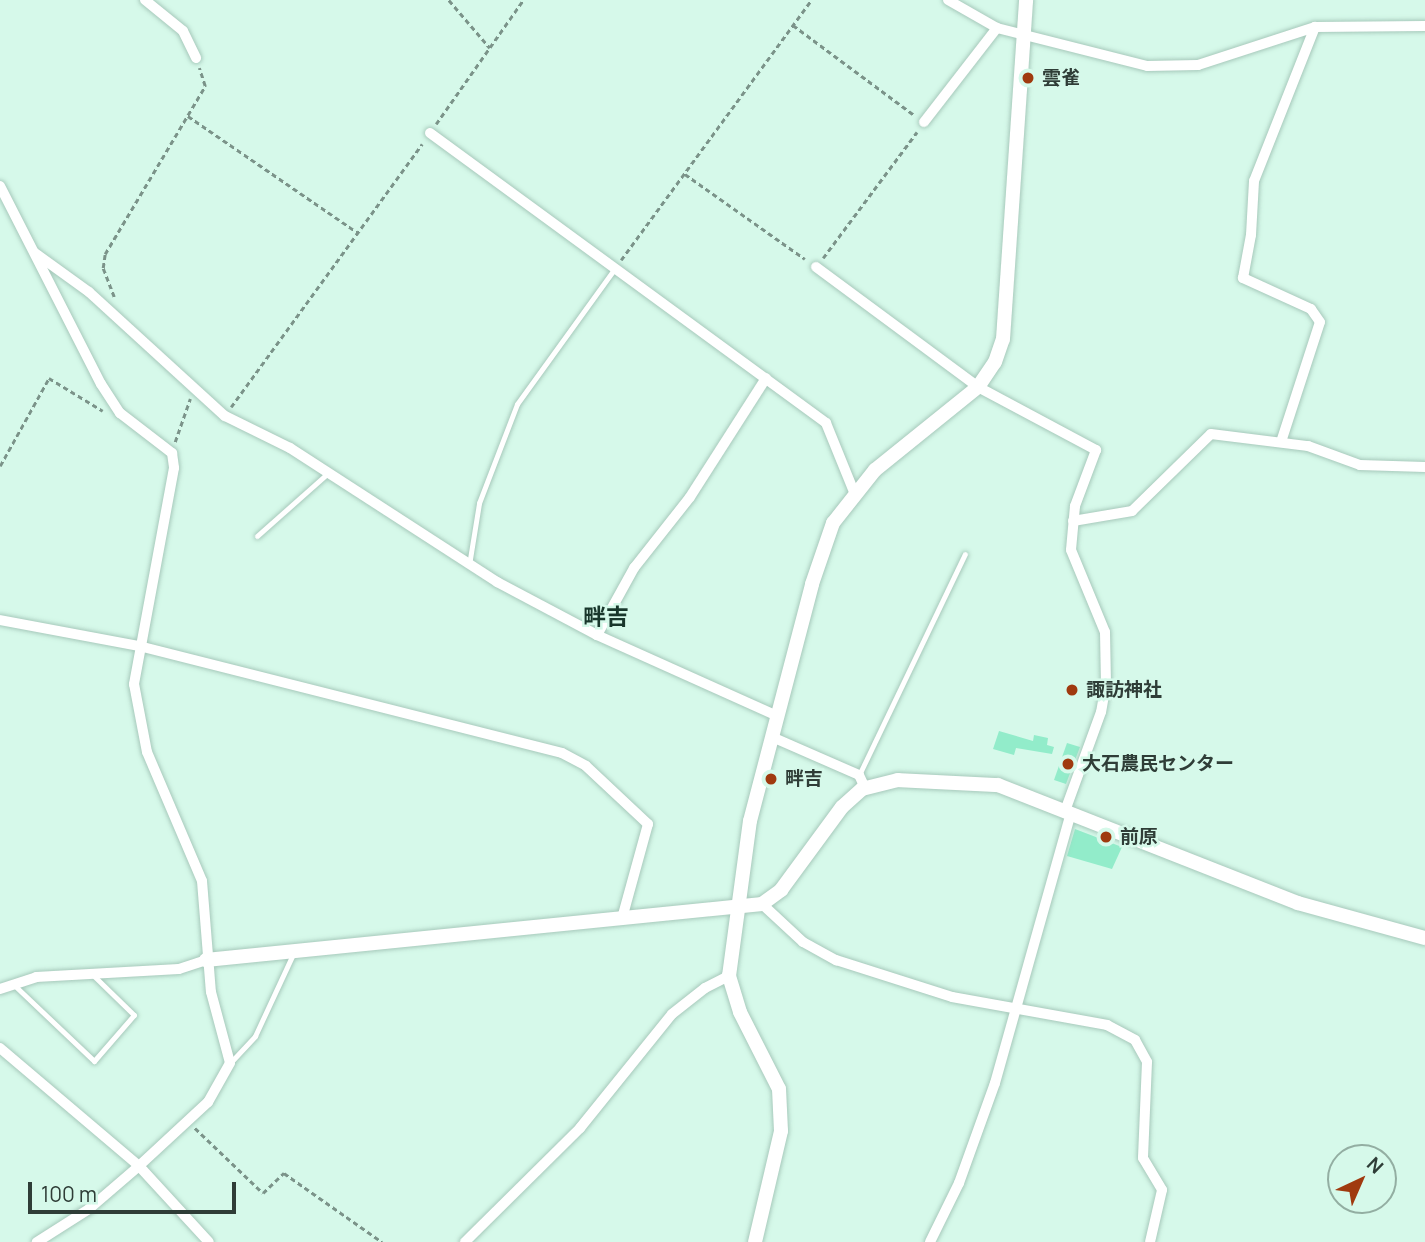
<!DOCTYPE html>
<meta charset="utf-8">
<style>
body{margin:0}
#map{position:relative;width:1425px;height:1242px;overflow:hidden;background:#d6f9ea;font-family:Manrope,"Noto Sans JP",sans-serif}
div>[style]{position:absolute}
.building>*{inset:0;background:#92ecca}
.path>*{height:2.5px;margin-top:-1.25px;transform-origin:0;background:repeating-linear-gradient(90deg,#7b9389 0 5px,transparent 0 8.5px)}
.roads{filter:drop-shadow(0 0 2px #a7c9bb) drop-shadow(0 0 2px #a7c9bb)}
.service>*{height:5px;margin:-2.5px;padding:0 2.5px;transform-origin:2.5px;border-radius:2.5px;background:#fff}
.minor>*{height:10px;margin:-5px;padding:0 5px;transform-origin:5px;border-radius:5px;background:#fff}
.tertiary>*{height:14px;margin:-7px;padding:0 7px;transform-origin:7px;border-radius:7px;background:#fff}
.dots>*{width:19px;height:19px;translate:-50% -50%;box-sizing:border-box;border:4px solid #d6f9ea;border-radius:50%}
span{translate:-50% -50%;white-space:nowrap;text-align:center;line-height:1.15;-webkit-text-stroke:5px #d6f9ea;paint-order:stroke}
.poi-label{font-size:19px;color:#2f3d37;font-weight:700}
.left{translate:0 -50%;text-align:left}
.quarter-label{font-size:23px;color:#19372c;font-weight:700}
.north{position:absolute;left:1327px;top:1144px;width:70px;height:70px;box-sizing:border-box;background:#d6f9ea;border:2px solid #93aea2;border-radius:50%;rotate:44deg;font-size:19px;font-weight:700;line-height:28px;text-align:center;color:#2f3d37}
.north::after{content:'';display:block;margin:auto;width:24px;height:32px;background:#a03a0f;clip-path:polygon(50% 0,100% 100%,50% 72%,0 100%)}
.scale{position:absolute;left:28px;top:1182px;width:208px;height:32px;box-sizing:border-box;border:4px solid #2f3d37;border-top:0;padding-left:9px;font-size:21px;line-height:24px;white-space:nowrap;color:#2f3d37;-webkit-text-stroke:5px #d6f9ea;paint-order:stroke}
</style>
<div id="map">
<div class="building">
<i style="clip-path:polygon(999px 731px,1033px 741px,1034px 735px,1048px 738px,1047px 745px,1054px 747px,1052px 754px,1016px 748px,1014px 755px,993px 749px)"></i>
<i style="clip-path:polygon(1067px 743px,1080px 747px,1066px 784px,1054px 780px)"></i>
<i style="clip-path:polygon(1075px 829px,1122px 847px,1112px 869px,1067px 856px)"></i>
</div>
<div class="path">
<i style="left:449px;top:0;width:63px;rotate:49.5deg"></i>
<i style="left:793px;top:25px;width:151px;rotate:36.6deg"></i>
<i style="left:188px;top:116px;width:206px;rotate:34.5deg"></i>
<i style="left:436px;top:124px;width:151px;rotate:-54.9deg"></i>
<i style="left:685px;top:174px;width:147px;rotate:35.3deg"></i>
<i style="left:823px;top:258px;width:157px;rotate:-53.3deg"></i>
<i style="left:621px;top:260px;width:322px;rotate:-53.8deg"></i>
<i style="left:114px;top:297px;width:31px;rotate:-111deg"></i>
<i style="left:103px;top:268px;width:14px;rotate:-82deg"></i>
<i style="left:105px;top:254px;width:196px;rotate:-59.2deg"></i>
<i style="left:205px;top:86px;width:19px;rotate:-108deg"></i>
<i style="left:231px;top:407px;width:325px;rotate:-54deg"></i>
<i style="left:175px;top:442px;width:46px;rotate:-70.8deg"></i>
<i style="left:0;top:466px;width:101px;rotate:-60.9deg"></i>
<i style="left:49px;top:378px;width:63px;rotate:31.4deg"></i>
<i style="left:195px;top:1128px;width:94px;rotate:43.7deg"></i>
<i style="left:263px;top:1193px;width:29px;rotate:-44deg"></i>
<i style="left:284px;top:1173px;width:120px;rotate:35.1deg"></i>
</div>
<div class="roads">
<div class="service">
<i style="left:257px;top:536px;width:96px;rotate:-41.6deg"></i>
<i style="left:469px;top:565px;width:63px;rotate:-80.8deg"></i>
<i style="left:479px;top:503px;width:106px;rotate:-69deg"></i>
<i style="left:517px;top:404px;width:168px;rotate:-54.2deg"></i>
<i style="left:859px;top:775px;width:245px;rotate:-64.4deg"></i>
<i style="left:13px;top:984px;width:112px;rotate:43.5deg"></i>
<i style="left:94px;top:1061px;width:61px;rotate:-49deg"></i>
<i style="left:134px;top:1015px;width:57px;rotate:-135.7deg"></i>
<i style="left:230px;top:1063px;width:37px;rotate:-47deg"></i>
<i style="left:255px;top:1036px;width:93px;rotate:-65.1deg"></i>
</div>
<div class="minor">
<i style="left:145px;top:0;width:49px;rotate:39.2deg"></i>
<i style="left:183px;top:31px;width:30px;rotate:64deg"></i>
<i style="left:948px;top:0;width:56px;rotate:29.7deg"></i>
<i style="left:997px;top:28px;width:155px;rotate:14.2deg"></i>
<i style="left:1147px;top:66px;width:51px;rotate:-1.1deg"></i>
<i style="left:1198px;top:65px;width:123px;rotate:-18deg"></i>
<i style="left:1315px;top:27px;width:110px;rotate:-0.5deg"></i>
<i style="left:924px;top:122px;width:119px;rotate:-52.2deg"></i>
<i style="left:430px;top:133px;width:491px;rotate:36.2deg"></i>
<i style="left:826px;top:423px;width:74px;rotate:67.9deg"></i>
<i style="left:0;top:186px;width:222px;rotate:63deg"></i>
<i style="left:101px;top:384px;width:35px;rotate:57deg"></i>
<i style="left:120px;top:413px;width:66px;rotate:37.6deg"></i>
<i style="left:172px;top:453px;width:15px;rotate:82deg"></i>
<i style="left:174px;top:468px;width:220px;rotate:100.5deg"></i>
<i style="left:134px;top:684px;width:69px;rotate:79.2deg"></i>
<i style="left:147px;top:752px;width:140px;rotate:66.9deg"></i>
<i style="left:202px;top:881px;width:111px;rotate:85.4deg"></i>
<i style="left:211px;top:992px;width:73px;rotate:75deg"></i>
<i style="left:230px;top:1063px;width:45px;rotate:119.4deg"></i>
<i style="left:208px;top:1102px;width:94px;rotate:137.2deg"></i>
<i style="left:139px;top:1166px;width:66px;rotate:139.3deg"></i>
<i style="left:89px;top:1209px;width:62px;rotate:147.6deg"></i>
<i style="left:35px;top:253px;width:67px;rotate:35.8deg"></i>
<i style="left:89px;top:292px;width:184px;rotate:42.4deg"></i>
<i style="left:225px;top:416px;width:72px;rotate:26.2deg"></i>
<i style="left:290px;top:448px;width:247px;rotate:32.9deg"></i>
<i style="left:497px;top:582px;width:113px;rotate:27.9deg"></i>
<i style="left:597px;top:635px;width:197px;rotate:24.2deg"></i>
<i style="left:816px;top:267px;width:202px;rotate:36.5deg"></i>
<i style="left:978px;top:387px;width:134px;rotate:28.1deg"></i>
<i style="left:1096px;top:450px;width:60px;rotate:110.6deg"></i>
<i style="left:1075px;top:506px;width:44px;rotate:95.2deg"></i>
<i style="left:1071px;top:550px;width:89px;rotate:67.5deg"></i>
<i style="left:1105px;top:632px;width:52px;rotate:88.9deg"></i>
<i style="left:1106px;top:684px;width:28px;rotate:100deg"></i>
<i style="left:1101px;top:712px;width:105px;rotate:110deg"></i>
<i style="left:1281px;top:442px;width:126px;rotate:-72deg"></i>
<i style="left:1320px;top:322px;width:16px;rotate:-125deg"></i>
<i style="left:1311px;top:309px;width:75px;rotate:-155.5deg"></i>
<i style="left:1243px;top:278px;width:44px;rotate:-79.5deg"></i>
<i style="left:1251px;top:235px;width:54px;rotate:-86.8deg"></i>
<i style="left:1254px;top:181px;width:166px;rotate:-68.4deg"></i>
<i style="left:1073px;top:521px;width:60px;rotate:-9.6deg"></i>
<i style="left:1132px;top:511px;width:110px;rotate:-44.3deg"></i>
<i style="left:1211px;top:434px;width:98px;rotate:7.1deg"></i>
<i style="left:1308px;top:446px;width:55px;rotate:20.1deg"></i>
<i style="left:1360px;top:465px;width:65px;rotate:1.8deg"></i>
<i style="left:0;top:620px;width:141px;rotate:10.6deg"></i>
<i style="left:139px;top:646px;width:436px;rotate:14.2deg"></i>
<i style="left:562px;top:753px;width:27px;rotate:28deg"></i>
<i style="left:586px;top:766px;width:85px;rotate:43.1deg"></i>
<i style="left:648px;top:824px;width:94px;rotate:105.4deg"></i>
<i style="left:597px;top:635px;width:77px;rotate:-61.1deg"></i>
<i style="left:634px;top:568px;width:90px;rotate:-51.7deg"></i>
<i style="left:690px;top:497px;width:141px;rotate:-57.4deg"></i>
<i style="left:772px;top:737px;width:95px;rotate:23.6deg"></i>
<i style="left:859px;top:775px;width:14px;rotate:65deg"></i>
<i style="left:762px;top:904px;width:56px;rotate:42.8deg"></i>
<i style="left:803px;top:942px;width:38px;rotate:29deg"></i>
<i style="left:836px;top:960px;width:122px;rotate:17.7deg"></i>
<i style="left:952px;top:997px;width:158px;rotate:10.2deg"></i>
<i style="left:1107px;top:1025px;width:32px;rotate:28deg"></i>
<i style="left:1135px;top:1040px;width:25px;rotate:61deg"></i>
<i style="left:1147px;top:1062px;width:96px;rotate:92.4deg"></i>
<i style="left:1143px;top:1158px;width:37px;rotate:59deg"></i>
<i style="left:1162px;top:1190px;width:53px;rotate:103deg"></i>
<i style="left:0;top:989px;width:38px;rotate:-18deg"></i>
<i style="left:36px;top:977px;width:143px;rotate:-3.2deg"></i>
<i style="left:179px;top:969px;width:28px;rotate:-18deg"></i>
<i style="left:0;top:1048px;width:182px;rotate:40.3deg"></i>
<i style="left:139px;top:1166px;width:103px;rotate:47.4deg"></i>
<i style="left:465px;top:1242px;width:162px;rotate:-44.7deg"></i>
<i style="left:580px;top:1128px;width:146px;rotate:-51.1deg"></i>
<i style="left:672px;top:1014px;width:42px;rotate:-38.2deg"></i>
<i style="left:705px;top:988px;width:27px;rotate:-27deg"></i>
<i style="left:930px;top:1242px;width:66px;rotate:-63.8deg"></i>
<i style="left:959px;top:1183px;width:106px;rotate:-70.2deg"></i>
<i style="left:995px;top:1083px;width:280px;rotate:-74.3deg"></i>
</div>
<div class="tertiary">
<i style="left:206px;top:960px;width:559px;rotate:-5.75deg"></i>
<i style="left:762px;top:904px;width:24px;rotate:-36deg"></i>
<i style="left:781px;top:890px;width:103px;rotate:-53.7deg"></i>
<i style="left:842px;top:807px;width:27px;rotate:-42deg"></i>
<i style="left:862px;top:789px;width:37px;rotate:-14deg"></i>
<i style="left:898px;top:780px;width:100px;rotate:2.9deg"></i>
<i style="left:998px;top:785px;width:322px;rotate:21.5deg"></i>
<i style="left:1298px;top:903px;width:132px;rotate:15.4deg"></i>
<i style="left:755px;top:1242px;width:114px;rotate:-76.8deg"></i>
<i style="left:781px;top:1131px;width:42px;rotate:-92.7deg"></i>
<i style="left:779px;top:1089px;width:86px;rotate:-116.9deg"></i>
<i style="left:740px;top:1012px;width:38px;rotate:-107deg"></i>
<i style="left:729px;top:976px;width:156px;rotate:-82.3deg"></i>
<i style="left:750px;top:821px;width:245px;rotate:-75.3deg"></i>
<i style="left:812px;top:584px;width:65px;rotate:-71deg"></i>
<i style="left:833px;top:523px;width:68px;rotate:-51.6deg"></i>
<i style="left:875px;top:470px;width:132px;rotate:-38.9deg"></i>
<i style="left:978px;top:387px;width:30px;rotate:-56deg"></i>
<i style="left:995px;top:362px;width:24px;rotate:-71deg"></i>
<i style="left:1003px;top:339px;width:340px;rotate:-86.1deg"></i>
</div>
</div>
<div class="dots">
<i style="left:1028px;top:78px;background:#a03a0f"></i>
<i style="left:1072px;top:690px;background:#a03a0f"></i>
<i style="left:1068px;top:764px;background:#a03a0f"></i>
<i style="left:771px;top:779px;background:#a03a0f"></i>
<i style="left:1106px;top:837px;background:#a03a0f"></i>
</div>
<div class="poi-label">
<span class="left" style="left:1042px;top:78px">雲雀</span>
<span class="left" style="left:1086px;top:690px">諏訪神社</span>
<span class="left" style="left:1082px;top:764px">大石農民センター</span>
<span class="left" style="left:785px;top:779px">畔吉</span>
<span class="left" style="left:1120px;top:837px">前原</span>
</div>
<div class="quarter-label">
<span style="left:606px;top:616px">畔吉</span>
</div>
<div class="north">N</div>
<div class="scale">100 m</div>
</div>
